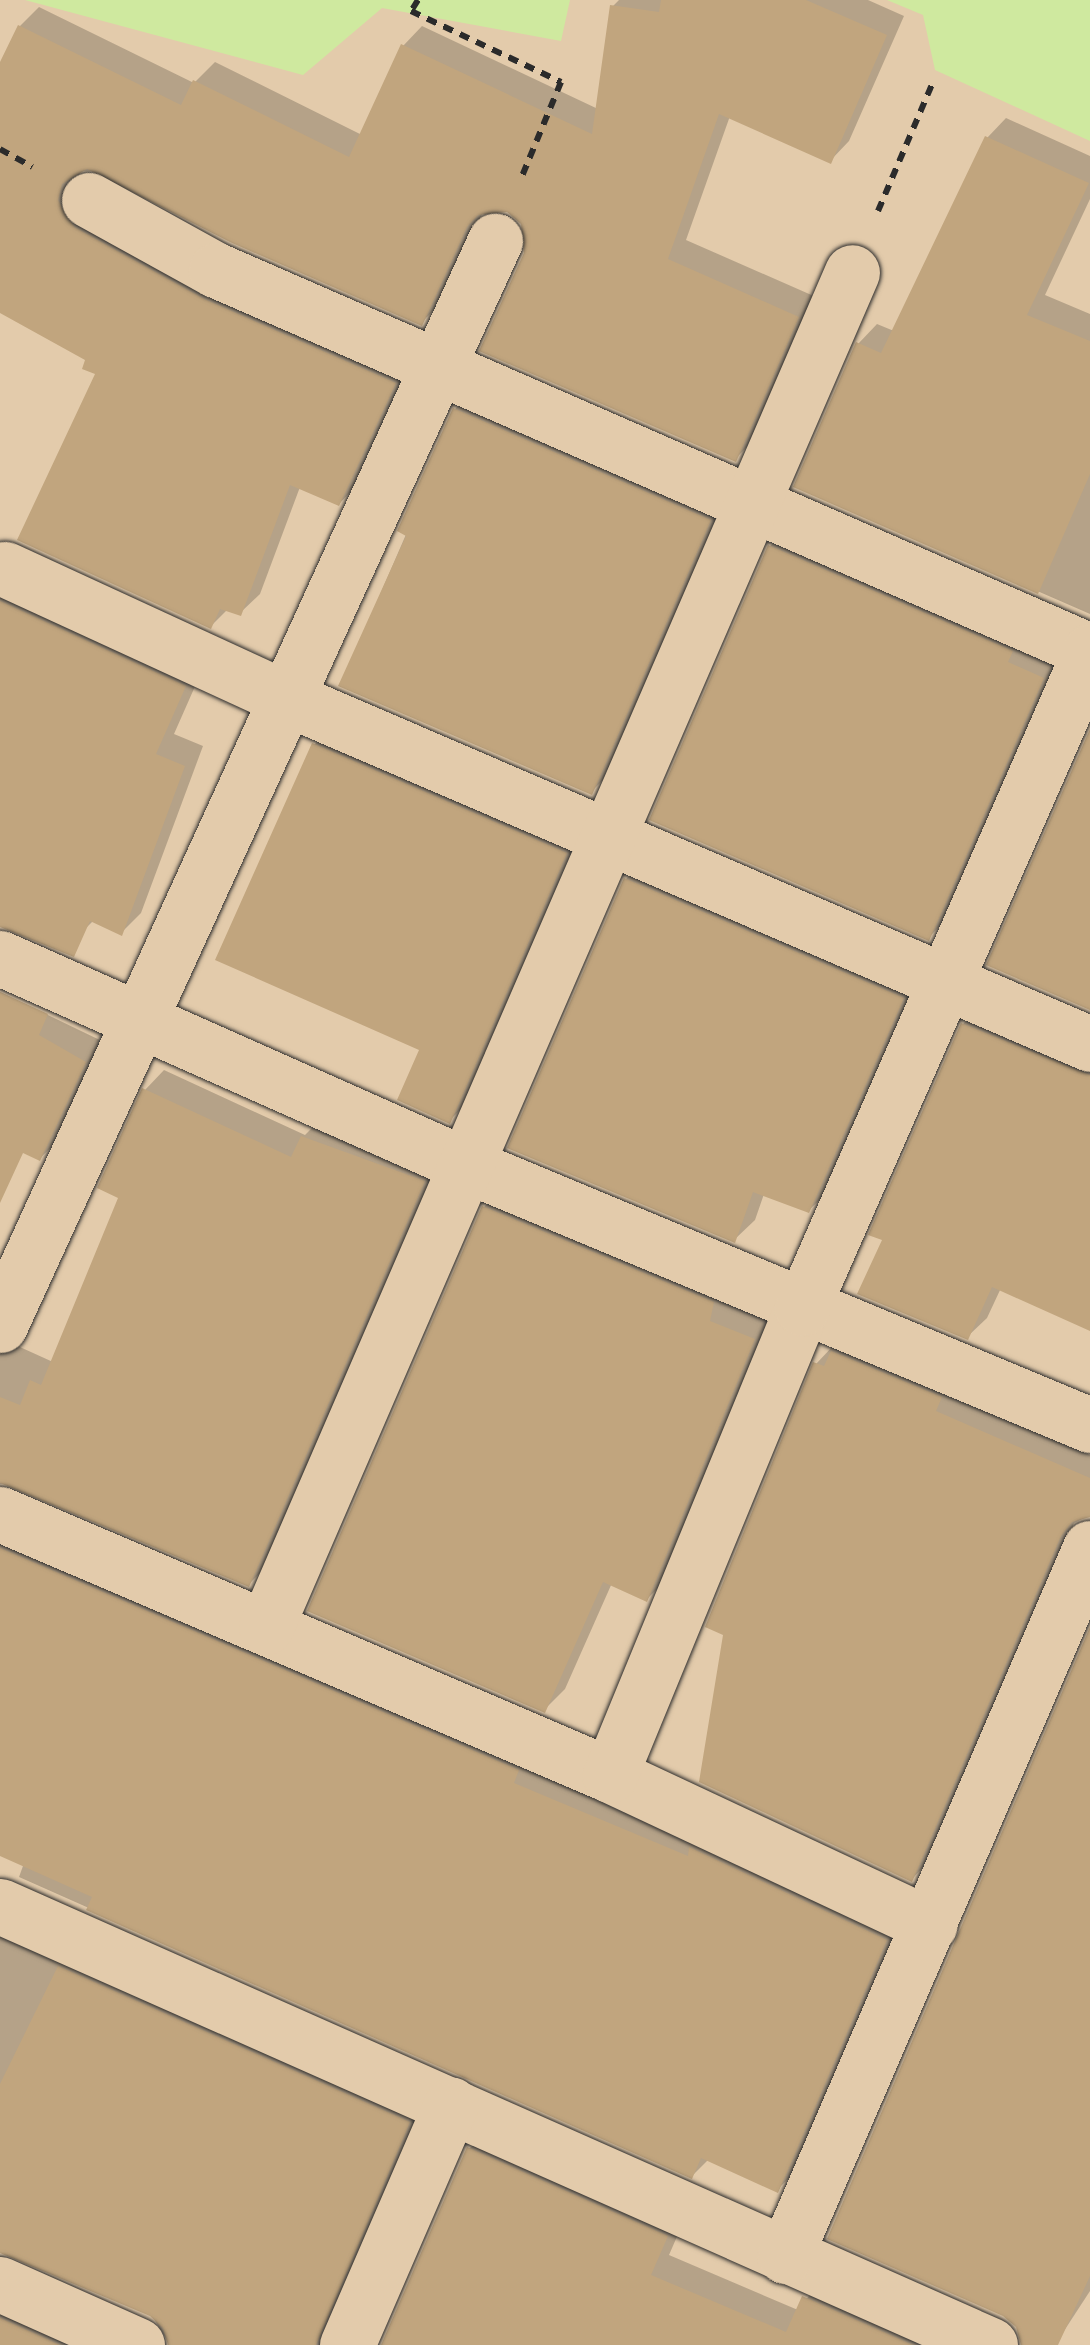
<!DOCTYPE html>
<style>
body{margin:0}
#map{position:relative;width:1090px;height:2345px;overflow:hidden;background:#e3cbab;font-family:"Indie Flower",sans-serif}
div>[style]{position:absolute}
.green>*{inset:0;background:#cfe99f}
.shadow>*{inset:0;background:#0003}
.building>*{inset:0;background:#c1a57e}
.path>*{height:6px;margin-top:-3px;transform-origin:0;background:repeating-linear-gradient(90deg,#2b2b2b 0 10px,transparent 0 18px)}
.roads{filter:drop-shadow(0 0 2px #2b2b2b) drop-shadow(0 0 2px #2b2b2b)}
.street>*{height:55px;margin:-27.5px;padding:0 27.5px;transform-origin:27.5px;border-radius:27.5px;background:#e3cbab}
span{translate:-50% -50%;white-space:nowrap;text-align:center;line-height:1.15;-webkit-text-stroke:10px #e3cbab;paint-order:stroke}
</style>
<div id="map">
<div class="green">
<i style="clip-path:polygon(25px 0,570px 0,561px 41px,382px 8px,303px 75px)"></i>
<i style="clip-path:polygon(887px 0,1090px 0,1090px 141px,935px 70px,923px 15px)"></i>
</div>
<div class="shadow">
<i style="clip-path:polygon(619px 0,868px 0,904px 16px,849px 141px,830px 161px,730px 116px,686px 240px,816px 297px,754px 440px,735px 459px,526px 253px,523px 222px,508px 210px,483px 212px,441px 303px,421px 323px,105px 170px,81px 171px,76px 181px,414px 363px,358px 484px,339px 504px,300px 487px,260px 594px,240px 613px,228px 609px,211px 626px,98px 372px,0 276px,0 68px,20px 26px,39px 7px,194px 83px,215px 62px,362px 135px,403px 46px,422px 26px,598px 109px,612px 7px)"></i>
<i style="clip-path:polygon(1006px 118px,1090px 156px,1090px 199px,1045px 295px,1090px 314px,1090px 614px,796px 486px,858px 344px,877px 324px,894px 331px,987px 138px)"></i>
<i style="clip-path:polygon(474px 391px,727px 501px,609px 774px,591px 792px,341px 685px,407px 532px,400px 529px,455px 409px)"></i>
<i style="clip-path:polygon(791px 526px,1068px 646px,949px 917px,928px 938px,770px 546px)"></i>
<i style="clip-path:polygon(0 592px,204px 666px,174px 734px,203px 746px,141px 913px,121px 933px,94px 920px,84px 930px,0 890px)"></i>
<i style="clip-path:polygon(335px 724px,586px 832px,470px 1100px,449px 1121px,314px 745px)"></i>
<i style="clip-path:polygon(647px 858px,923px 977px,830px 1190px,809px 1210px,764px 1194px,755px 1220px,734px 1240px,510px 1147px,626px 879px)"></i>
<i style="clip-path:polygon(0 992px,104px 1042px,60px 1139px,40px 1158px,15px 1147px,0 1181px)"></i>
<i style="clip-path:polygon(983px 1004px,1090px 1050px,1090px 1328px,1001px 1288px,987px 1318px,967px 1337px,885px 1239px,963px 1024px)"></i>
<i style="clip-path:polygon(164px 1070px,305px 1135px,323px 1117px,443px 1161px,269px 1564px,249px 1584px,12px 1482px,0 1484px,0 1338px,53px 1362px,121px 1197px,145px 1090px)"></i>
<i style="clip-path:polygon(505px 1186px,774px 1318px,668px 1578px,647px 1599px,612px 1583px,565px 1689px,544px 1710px,484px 1207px)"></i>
<i style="clip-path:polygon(832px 1347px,1090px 1455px,1090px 1515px,1074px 1523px,928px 1862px,912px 1879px,816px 1364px)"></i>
<i style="clip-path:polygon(0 1515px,906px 1919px,797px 2170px,777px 2190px,709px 2159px,692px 2176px,19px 1877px,36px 1830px,0 1815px)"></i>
<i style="clip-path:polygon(1090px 1634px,1090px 2291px,1060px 2337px)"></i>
<i style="clip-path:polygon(17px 1919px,428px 2102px,347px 2345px,170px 2345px,151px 2314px,0 2251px,0 1936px)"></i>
<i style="clip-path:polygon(489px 2129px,686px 2216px,669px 2255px,798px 2310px,824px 2277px,972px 2345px,384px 2345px,469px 2149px)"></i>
<i style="clip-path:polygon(0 2284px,124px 2345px,0 2345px)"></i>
</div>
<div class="building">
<i style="clip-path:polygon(661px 0,806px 0,887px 35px,831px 164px,719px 114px,668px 259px,799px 317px,736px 462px,479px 351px,524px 253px,521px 224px,507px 212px,478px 215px,467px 227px,422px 326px,230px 242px,87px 169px,62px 184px,58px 200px,74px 227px,204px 299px,396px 383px,339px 506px,290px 485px,241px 616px,220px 609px,211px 629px,17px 540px,95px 374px,82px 369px,85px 360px,0 313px,0 62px,18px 25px,181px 105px,193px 80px,349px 157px,401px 44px,592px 134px,610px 5px,659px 12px)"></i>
<i style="clip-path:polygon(985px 136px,1089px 183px,1027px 315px,1090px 341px,1090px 474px,1038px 594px,793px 487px,856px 342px,881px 353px)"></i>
<i style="clip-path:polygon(453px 408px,711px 520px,592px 795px,338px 686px,406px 536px,397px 531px)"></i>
<i style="clip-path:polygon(768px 545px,1013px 651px,1008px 662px,1044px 678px,929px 941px,649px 820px)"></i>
<i style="clip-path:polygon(0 601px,186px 686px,156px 754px,185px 766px,122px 936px,90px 921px,74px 957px,0 927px)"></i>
<i style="clip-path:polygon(1090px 729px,1090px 1010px,986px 965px)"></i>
<i style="clip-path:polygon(312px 743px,567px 853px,450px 1124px,397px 1100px,419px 1050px,215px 960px)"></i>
<i style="clip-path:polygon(624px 878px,904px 998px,809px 1213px,753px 1192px,735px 1243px,507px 1148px)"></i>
<i style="clip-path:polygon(0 992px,48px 1014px,39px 1035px,86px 1062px,40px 1161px,23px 1153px,0 1203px)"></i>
<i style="clip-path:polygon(961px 1023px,1090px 1075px,1090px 1331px,992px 1287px,968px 1340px,857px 1294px,882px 1240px,868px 1235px)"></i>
<i style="clip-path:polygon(142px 1088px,291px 1157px,301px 1136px,425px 1181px,249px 1587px,0 1483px,0 1397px,20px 1405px,30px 1380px,41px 1385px,118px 1198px,97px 1188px)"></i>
<i style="clip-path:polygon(482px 1206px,714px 1302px,710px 1321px,755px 1339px,647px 1602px,603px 1582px,545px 1713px,307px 1611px)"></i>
<i style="clip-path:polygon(831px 1351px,942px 1397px,936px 1411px,1090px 1478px,1090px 1517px,1072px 1522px,1061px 1536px,912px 1882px,699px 1782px,723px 1635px,705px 1627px,813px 1362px,824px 1366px)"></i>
<i style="clip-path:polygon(0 1548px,519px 1770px,514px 1783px,688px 1856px,689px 1847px,887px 1940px,778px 2193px,701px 2158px,692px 2179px,86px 1910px,92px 1897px,0 1856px)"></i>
<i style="clip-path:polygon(1090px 1627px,1090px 2276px,1058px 2345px,1021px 2345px,1016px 2327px,1003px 2316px,827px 2239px)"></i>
<i style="clip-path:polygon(58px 1966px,410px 2122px,316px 2345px,168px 2345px,163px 2328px,150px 2316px,0 2253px,0 2084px)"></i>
<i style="clip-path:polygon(467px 2147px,668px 2236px,651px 2275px,786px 2332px,802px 2296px,913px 2345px,381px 2345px)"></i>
<i style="clip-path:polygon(0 2318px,60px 2345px,0 2345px)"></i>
</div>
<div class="path">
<i style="left:418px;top:0;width:13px;rotate:122deg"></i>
<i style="left:411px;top:11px;width:166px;rotate:25.3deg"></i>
<i style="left:561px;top:82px;width:102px;rotate:112.5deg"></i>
<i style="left:0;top:149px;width:37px;rotate:29deg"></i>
<i style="left:878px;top:211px;width:142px;rotate:-66.9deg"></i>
</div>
<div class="roads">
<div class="street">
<i style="left:89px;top:200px;width:145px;rotate:28.9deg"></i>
<i style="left:216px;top:270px;width:953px;rotate:23.55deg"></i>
<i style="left:5px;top:569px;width:309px;rotate:24.7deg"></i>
<i style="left:286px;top:698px;width:875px;rotate:23.28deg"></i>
<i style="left:0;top:958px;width:510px;rotate:23.95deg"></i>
<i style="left:466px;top:1165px;width:676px;rotate:22.62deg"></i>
<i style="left:0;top:1325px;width:1192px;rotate:-65.46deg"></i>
<i style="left:0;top:1514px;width:663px;rotate:23.16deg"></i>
<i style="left:610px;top:1775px;width:353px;rotate:25.1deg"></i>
<i style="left:266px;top:1627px;width:1476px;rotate:-66.61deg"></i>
<i style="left:610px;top:1775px;width:505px;rotate:-67.65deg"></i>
<i style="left:802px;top:1308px;width:717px;rotate:-66.33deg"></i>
<i style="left:0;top:1906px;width:1083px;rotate:23.91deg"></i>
<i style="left:785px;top:2256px;width:771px;rotate:-66.69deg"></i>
<i style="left:0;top:2284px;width:150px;rotate:24deg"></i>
<i style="left:347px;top:2345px;width:262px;rotate:-66.6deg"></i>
</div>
</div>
</div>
